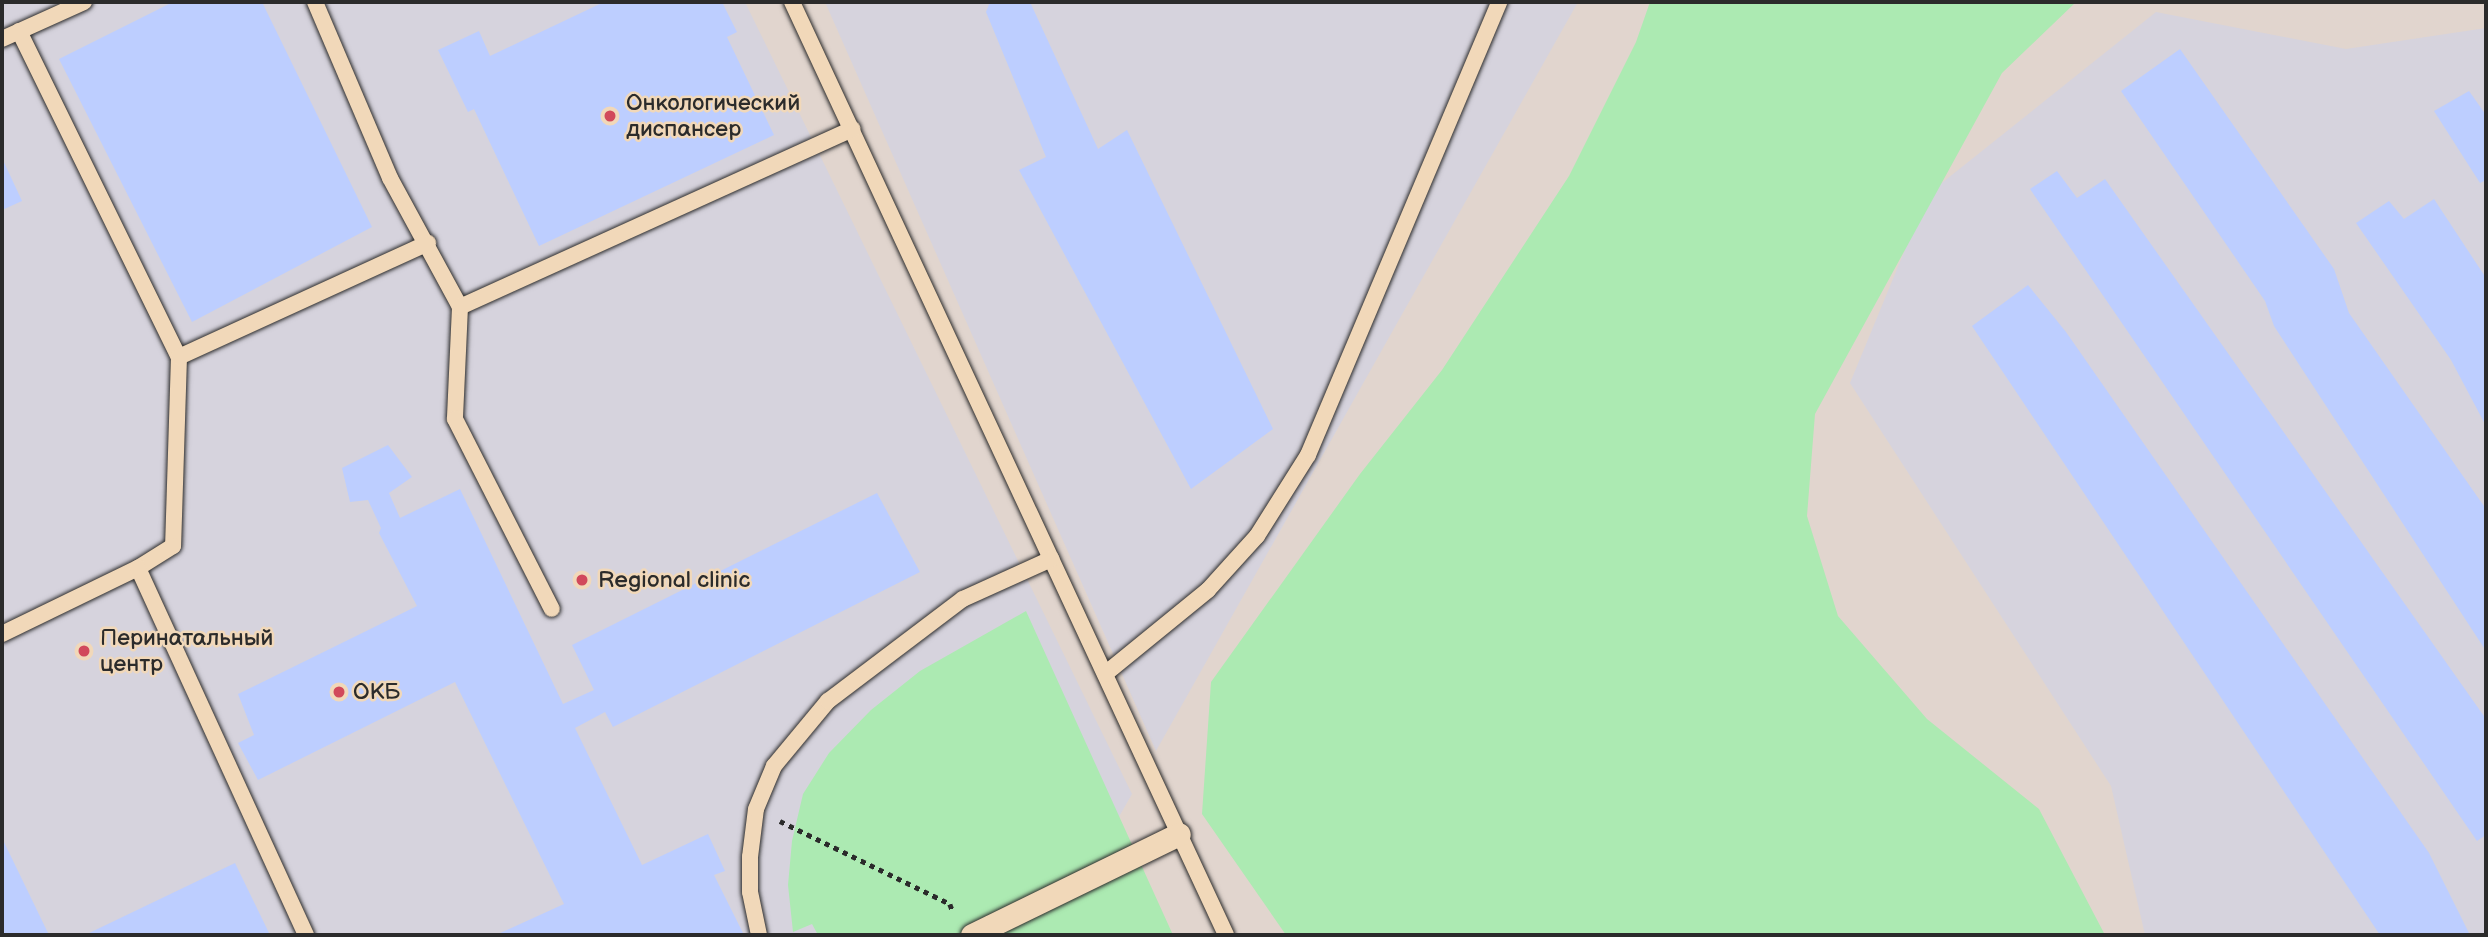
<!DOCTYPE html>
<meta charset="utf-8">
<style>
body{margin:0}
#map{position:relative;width:2488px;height:937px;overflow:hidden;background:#e1d5ce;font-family:"Balsamiq Sans",sans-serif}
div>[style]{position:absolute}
.built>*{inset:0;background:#d6d3dd}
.green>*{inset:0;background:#aceab2}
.building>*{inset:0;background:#bdceff}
.path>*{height:4.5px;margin-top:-2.25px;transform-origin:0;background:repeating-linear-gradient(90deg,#2b2b2b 0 5px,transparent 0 10px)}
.roads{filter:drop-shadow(0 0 2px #2b2b2b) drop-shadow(0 0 2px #2b2b2b)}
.service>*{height:16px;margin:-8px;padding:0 8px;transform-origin:8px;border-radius:8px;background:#f1d8b9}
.pedestrian>*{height:23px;margin:-11.5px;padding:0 11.5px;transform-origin:11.5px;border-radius:11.5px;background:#f1d8b9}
.dots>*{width:19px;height:19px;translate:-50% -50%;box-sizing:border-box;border:4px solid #f1d8b9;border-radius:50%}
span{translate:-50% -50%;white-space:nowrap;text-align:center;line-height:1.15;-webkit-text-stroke:5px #f1d8b9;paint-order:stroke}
.poi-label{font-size:23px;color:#2b2b2b}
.left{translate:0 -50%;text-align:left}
.frame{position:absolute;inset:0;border:4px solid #2b2b2b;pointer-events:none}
</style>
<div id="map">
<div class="built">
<i style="clip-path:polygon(2px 2px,745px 2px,1132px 794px,1100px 850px,1142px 935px,2px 935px)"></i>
<i style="clip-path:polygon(825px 2px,1578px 2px,1156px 751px)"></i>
<i style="clip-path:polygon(2156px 12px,2346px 49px,2486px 28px,2486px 935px,2145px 935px,2111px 786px,1850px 383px,1928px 194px)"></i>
</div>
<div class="green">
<i style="clip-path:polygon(1650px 2px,2076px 2px,2002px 73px,1815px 414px,1807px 516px,1838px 616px,1927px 719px,2039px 809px,2105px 935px,1286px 935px,1202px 814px,1211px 682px,1360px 474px,1442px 370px,1569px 176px,1636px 42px)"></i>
<i style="clip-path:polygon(1026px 611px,1173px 935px,818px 935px,812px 924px,793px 932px,788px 885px,792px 841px,803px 794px,829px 753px,871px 710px,920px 671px)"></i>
</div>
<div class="building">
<i style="clip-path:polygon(173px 2px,262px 2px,372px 227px,192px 322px,59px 59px)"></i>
<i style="clip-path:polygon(604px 2px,722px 2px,737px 32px,727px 37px,774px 135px,539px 246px,474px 109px,468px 112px,438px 50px,479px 31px,490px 56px)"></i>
<i style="clip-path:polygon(990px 2px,1030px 2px,1098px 149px,1127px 130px,1273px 429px,1191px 489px,1019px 170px,1046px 157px,986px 12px)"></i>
<i style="clip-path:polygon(2180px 49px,2334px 269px,2349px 313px,2486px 509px,2486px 651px,2274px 326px,2265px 301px,2121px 91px)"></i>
<i style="clip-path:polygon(2469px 91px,2486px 115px,2486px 180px,2480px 183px,2434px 111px)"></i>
<i style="clip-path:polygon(2px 158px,22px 201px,2px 210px)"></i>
<i style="clip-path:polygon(2057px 171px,2077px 198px,2105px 179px,2486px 719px,2486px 835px,2477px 841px,2030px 189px)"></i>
<i style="clip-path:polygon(2434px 199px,2486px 278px,2486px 426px,2451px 360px,2356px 223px,2389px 201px,2404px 219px)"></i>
<i style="clip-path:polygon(2028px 285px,2066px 332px,2429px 853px,2470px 935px,2380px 935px,1972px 326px)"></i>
<i style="clip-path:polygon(388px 445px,412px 477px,389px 493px,400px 518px,460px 489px,563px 704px,594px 690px,572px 645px,877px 493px,920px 572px,613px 727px,605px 712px,575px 728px,642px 865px,708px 834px,725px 871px,714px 875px,744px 935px,496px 935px,564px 904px,455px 682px,258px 780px,238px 743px,254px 735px,238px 694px,417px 606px,379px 533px,381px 528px,368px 500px,350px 502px,342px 468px)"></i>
<i style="clip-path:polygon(2px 838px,49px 935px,2px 935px)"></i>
<i style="clip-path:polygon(235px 863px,270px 935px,85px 935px)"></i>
</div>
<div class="path">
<i style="left:780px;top:821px;width:189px;rotate:26deg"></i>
<i style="left:950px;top:904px;width:9px;rotate:69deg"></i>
</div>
<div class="roads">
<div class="service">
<i style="left:315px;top:2px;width:191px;rotate:66.9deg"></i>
<i style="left:390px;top:178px;width:147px;rotate:61.5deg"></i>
<i style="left:460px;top:307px;width:112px;rotate:92.6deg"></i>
<i style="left:455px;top:419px;width:213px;rotate:63deg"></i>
<i style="left:792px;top:2px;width:1029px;rotate:65.05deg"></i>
<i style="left:19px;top:31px;width:363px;rotate:63.9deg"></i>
<i style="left:179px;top:357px;width:189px;rotate:91.8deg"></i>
<i style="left:173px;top:546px;width:41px;rotate:147.8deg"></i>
<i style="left:2px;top:39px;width:90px;rotate:-24.3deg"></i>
<i style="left:460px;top:307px;width:431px;rotate:-24.4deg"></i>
<i style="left:179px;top:357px;width:274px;rotate:-24.6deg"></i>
<i style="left:2px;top:634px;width:151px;rotate:-25.9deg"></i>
<i style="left:138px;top:568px;width:404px;rotate:65.4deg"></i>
<i style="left:1105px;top:674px;width:133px;rotate:-39.2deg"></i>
<i style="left:1208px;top:590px;width:73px;rotate:-47.8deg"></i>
<i style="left:1257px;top:536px;width:96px;rotate:-57.8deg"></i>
<i style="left:1308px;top:455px;width:492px;rotate:-67.1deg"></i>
<i style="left:759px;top:935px;width:44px;rotate:-101.8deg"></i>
<i style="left:750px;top:892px;width:35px;rotate:-90deg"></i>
<i style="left:750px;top:857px;width:48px;rotate:-82.9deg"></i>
<i style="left:756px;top:809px;width:47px;rotate:-67.3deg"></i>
<i style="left:774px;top:766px;width:85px;rotate:-50.3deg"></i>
<i style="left:828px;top:701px;width:169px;rotate:-37.1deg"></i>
<i style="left:963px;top:599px;width:97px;rotate:-24.4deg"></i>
</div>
<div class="pedestrian">
<i style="left:972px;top:935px;width:230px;rotate:-26deg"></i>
</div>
</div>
<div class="dots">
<i style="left:610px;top:116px;background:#d1495b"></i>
<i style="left:582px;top:580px;background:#d1495b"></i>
<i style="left:84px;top:651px;background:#d1495b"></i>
<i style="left:339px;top:692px;background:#d1495b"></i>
</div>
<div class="poi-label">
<span class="left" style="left:626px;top:116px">Онкологический<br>диспансер</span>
<span class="left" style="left:598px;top:580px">Regional clinic</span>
<span class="left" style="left:100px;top:651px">Перинатальный<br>центр</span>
<span class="left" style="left:353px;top:692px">ОКБ</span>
</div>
<div class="frame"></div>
</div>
